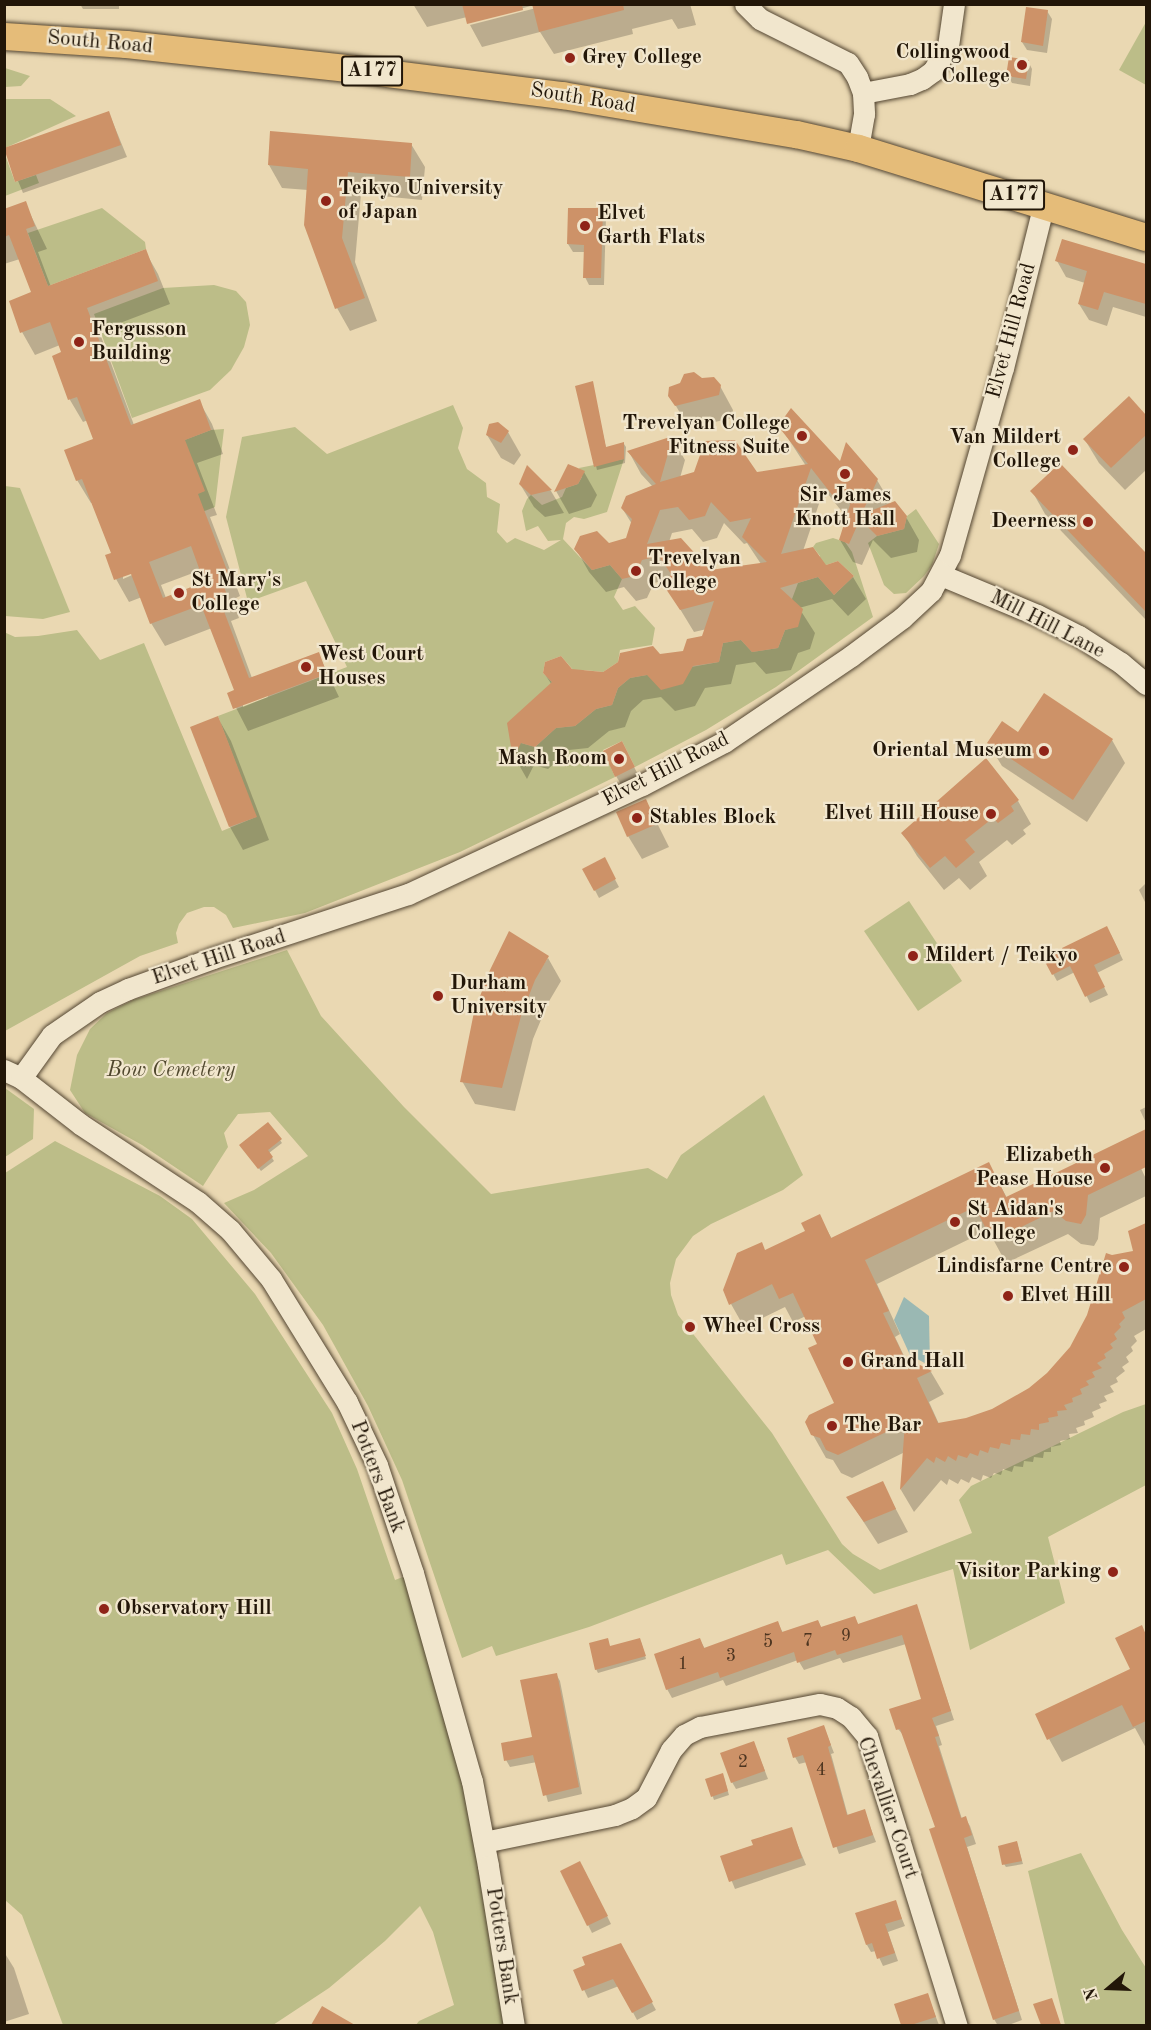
<!DOCTYPE html>
<style>
body{margin:0}
#map{position:relative;width:1151px;height:2030px;overflow:hidden;background:#ead8b2;font-family:"Old Standard TT",serif}
div>[style]{position:absolute}
.green>*{inset:0;background:#bcbd88}
.water>*{inset:0;background:#9ab8b3}
.shadow>*{inset:0;background:#0003}
.building>*{inset:0;background:#cd9268}
.roads{filter:drop-shadow(0 0 2px #544632) drop-shadow(0 0 2px #544632)}
.minor>*{height:21px;margin:-10.5px;padding:0 10.5px;transform-origin:10.5px;border-radius:10.5px;background:#f1e6cd}
.major>*{height:27px;margin:-13.5px;padding:0 13.5px;transform-origin:13.5px;border-radius:13.5px;background:#e5bc79}
.dots>*{width:16px;height:16px;translate:-50% -50%;box-sizing:border-box;border:3px solid #f1e6cd;border-radius:50%}
span{translate:-50% -50%;white-space:nowrap;text-align:center;line-height:1.15;-webkit-text-stroke:4.5px #f1e6cd;paint-order:stroke}
.number-label{font-size:18px;color:#4d3520}
.number-label span{-webkit-text-stroke-width:0}
.shield-label span{padding:2px 4px;background:#f1e6cd;border:2px solid;border-radius:4px;-webkit-text-stroke-width:0}
.shield-label{font-size:20px;color:#221608;font-weight:700}
.street-label{font-size:21px;color:#221608}
.poi-label{font-size:21px;color:#221608;font-weight:700}
.right{translate:-100% -50%;text-align:right}
.left{translate:0 -50%;text-align:left}
.park-label{font-size:21px;color:#50482e;font-style:italic}
.frame{position:absolute;inset:0;border:6px solid #221608;pointer-events:none}
.north{position:absolute;left:1079px;top:1958px;width:60px;height:60px;-webkit-text-stroke:4px #f1e6cd;paint-order:stroke;rotate:251deg;font-size:16px;font-weight:700;line-height:24px;text-align:center;color:#221608}
.north::after{content:'';display:block;margin:auto;width:21px;height:27px;background:#221608;clip-path:polygon(50% 0,100% 100%,50% 72%,0 100%)}
</style>
<div id="map">
<div class="green">
<i style="clip-path:polygon(1146px 22px,1146px 85px,1119px 70px)"></i>
<i style="clip-path:polygon(5px 68px,30px 76px,21px 86px,5px 87px)"></i>
<i style="clip-path:polygon(5px 99px,50px 99px,76px 116px,5px 148px)"></i>
<i style="clip-path:polygon(4px 152px,15px 182px,36px 175px,39px 183px,5px 196px)"></i>
<i style="clip-path:polygon(102px 208px,145px 242px,146px 249px,48px 286px,28px 233px)"></i>
<i style="clip-path:polygon(214px 285px,236px 291px,246px 302px,250px 325px,244px 347px,231px 370px,210px 390px,132px 418px,94px 314px,163px 288px)"></i>
<i style="clip-path:polygon(453px 405px,463px 428px,458px 448px,467px 469px,486px 483px,487px 497px,500px 504px,497px 532px,507px 543px,515px 538px,544px 550px,561px 540px,548px 541px,538px 526px,526px 531px,522px 511px,527px 499px,531px 495px,542px 505px,562px 497px,566px 488px,578px 484px,582px 477px,579px 468px,624px 459px,607px 512px,584px 519px,574px 517px,566px 523px,563px 539px,592px 570px,610px 565px,622px 579px,614px 597px,623px 610px,635px 606px,655px 628px,652px 645px,620px 650px,618px 662px,603px 672px,584px 670px,581px 679px,561px 656px,545px 662px,543px 673px,552px 682px,521px 743px,535px 747px,556px 728px,575px 726px,596px 709px,612px 705px,618px 688px,630px 678px,719px 662px,723px 643px,741px 640px,752px 652px,778px 648px,785px 630px,798px 626px,792px 599px,798px 583px,818px 577px,834px 595px,854px 576px,838px 561px,820px 567px,820px 556px,813px 547px,816px 543px,833px 538px,845px 542px,852px 552px,873px 617px,776px 687px,706px 730px,635px 767px,622px 741px,603px 750px,615px 777px,576px 796px,460px 852px,305px 913px,233px 928px,226px 915px,214px 907px,204px 907px,187px 913px,179px 924px,176px 933px,178px 943px,140px 956px,5px 1031px,4px 632px,15px 637px,38px 636px,77px 630px,100px 660px,144px 643px,222px 831px,256px 817px,218px 716px,347px 667px,306px 581px,248px 602px,226px 517px,242px 437px,295px 427px,327px 454px)"></i>
<i style="clip-path:polygon(224px 429px,215px 507px,176px 522px,169px 504px,204px 491px,150px 453px,211px 430px)"></i>
<i style="clip-path:polygon(5px 486px,20px 488px,70px 612px,43px 619px,5px 616px)"></i>
<i style="clip-path:polygon(916px 509px,939px 544px,932px 565px,924px 576px,906px 593px,894px 594px,884px 585px,868px 543px,877px 536px,904px 529px,907px 516px)"></i>
<i style="clip-path:polygon(909px 901px,962px 981px,918px 1011px,864px 931px)"></i>
<i style="clip-path:polygon(287px 950px,321px 1016px,404px 1107px,491px 1194px,648px 1168px,667px 1179px,681px 1155px,764px 1095px,803px 1175px,783px 1190px,711px 1224px,693px 1236px,676px 1259px,670px 1283px,671px 1295px,678px 1315px,772px 1433px,842px 1544px,853px 1554px,880px 1570px,972px 1533px,959px 1500px,971px 1486px,1123px 1412px,1146px 1404px,1146px 1485px,1048px 1537px,1065px 1603px,970px 1650px,953px 1569px,874px 1594px,828px 1550px,786px 1565px,782px 1554px,589px 1627px,496px 1656px,492px 1646px,462px 1658px,402px 1480px,368px 1406px,323px 1325px,271px 1253px,224px 1203px,254px 1190px,308px 1156px,270px 1112px,238px 1114px,224px 1133px,228px 1147px,203px 1186px,142px 1145px,85px 1113px,70px 1090px,77px 1055px,90px 1029px,107px 1013px,133px 1000px)"></i>
<i style="clip-path:polygon(5px 1088px,34px 1109px,33px 1139px,5px 1157px)"></i>
<i style="clip-path:polygon(55px 1141px,160px 1196px,192px 1219px,255px 1294px,332px 1413px,357px 1469px,395px 1580px,413px 1573px,458px 1730px,514px 2025px,416px 2025px,419px 2021px,454px 2005px,433px 1932px,420px 1906px,385px 1941px,329px 1988px,273px 2025px,63px 2025px,22px 1915px,5px 1900px,5px 1173px)"></i>
<i style="clip-path:polygon(1081px 1853px,1122px 1930px,1146px 1968px,1146px 2025px,1065px 2025px,1028px 1871px)"></i>
</div>
<div class="water">
<i style="clip-path:polygon(904px 1297px,929px 1316px,930px 1366px,910px 1355px,894px 1320px)"></i>
</div>
<div class="shadow">
<i style="clip-path:polygon(80px 4px,119px 4px,119px 9px,83px 9px)"></i>
<i style="clip-path:polygon(413px 4px,538px 4px,468px 23px,467px 17px,427px 27px)"></i>
<i style="clip-path:polygon(540px 4px,690px 4px,696px 25px,678px 29px,672px 19px,632px 29px,633px 34px,554px 54px,540px 32px,482px 47px,470px 25px,540px 7px)"></i>
<i style="clip-path:polygon(1047px 11px,1052px 19px,1047px 53px,1027px 50px,1022px 42px)"></i>
<i style="clip-path:polygon(1028px 61px,1032px 69px,1030px 86px,1012px 83px,1008px 76px)"></i>
<i style="clip-path:polygon(109px 113px,127px 157px,23px 193px,5px 149px)"></i>
<i style="clip-path:polygon(411px 144px,425px 167px,422px 200px,361px 194px,355px 262px,377px 321px,350px 331px,337px 308px,305px 225px,308px 190px,282px 188px,269px 165px)"></i>
<i style="clip-path:polygon(evenodd,25px 203px,47px 249px,38px 252px,51px 287px,145px 251px,158px 274px,170px 304px,99px 331px,134px 425px,199px 401px,212px 424px,223px 454px,197px 463px,217px 515px,210px 517px,240px 596px,232px 600px,239px 618px,231px 621px,252px 678px,318px 653px,339px 697px,248px 731px,229px 694px,236px 691px,212px 628px,165px 646px,151px 623px,142px 597px,129px 602px,116px 579px,107px 556px,113px 554px,93px 503px,91px 503px,77px 480px,95px 440px,88px 420px,83px 422px,70px 400px,54px 356px,63px 353px,60px 345px,35px 355px,22px 332px,33px 293px,20px 259px,4px 264px,4px 211px,25px 203px,201px 570px,206px 583px,166px 598px,161px 585px,201px 570px,25px 203px,139px 572px,123px 579px,123px 575px,139px 572px,25px 203px,267px 695px,268px 697px,243px 707px,243px 704px,267px 695px)"></i>
<i style="clip-path:polygon(569px 209px,602px 210px,606px 217px,604px 285px,589px 285px,585px 277px,585px 252px,573px 252px,568px 244px)"></i>
<i style="clip-path:polygon(1063px 241px,1146px 265px,1146px 317px,1113px 307px,1107px 326px,1089px 320px,1079px 304px,1085px 283px,1066px 277px,1057px 261px)"></i>
<i style="clip-path:polygon(702px 380px,720px 386px,733px 410px,732px 418px,689px 428px,670px 396px)"></i>
<i style="clip-path:polygon(592px 383px,606px 448px,624px 444px,626px 447px,625px 463px,597px 470px,577px 387px)"></i>
<i style="clip-path:polygon(1129px 398px,1146px 417px,1146px 470px,1125px 490px,1099px 463px,1085px 440px)"></i>
<i style="clip-path:polygon(evenodd,780px 426px,841px 464px,877px 480px,890px 502px,889px 505px,906px 517px,919px 540px,917px 552px,891px 558px,873px 540px,862px 565px,853px 562px,840px 540px,847px 518px,824px 489px,803px 551px,826px 567px,853px 577px,866px 599px,848px 616px,832px 599px,799px 608px,815px 633px,810px 649px,798px 653px,791px 670px,766px 674px,755px 662px,736px 665px,731px 684px,705px 688px,695px 706px,675px 711px,661px 697px,643px 700px,631px 711px,625px 727px,609px 731px,588px 748px,569px 750px,548px 769px,534px 765px,527px 779px,515px 758px,509px 724px,552px 685px,544px 673px,571px 671px,604px 673px,659px 656px,684px 652px,704px 637px,707px 629px,694px 632px,666px 586px,670px 579px,654px 583px,647px 598px,636px 601px,624px 587px,606px 592px,589px 572px,576px 549px,609px 545px,627px 539px,632px 524px,622px 508px,653px 487px,641px 474px,629px 452px,672px 438px,685px 460px,680px 478px,756px 473px,806px 466px,780px 426px,724px 523px,744px 544px,747px 543px,761px 564px,709px 572px,669px 542px,672px 533px,692px 529px,703px 542px,717px 538px,724px 523px)"></i>
<i style="clip-path:polygon(508px 432px,521px 455px,514px 465px,501px 458px,487px 435px)"></i>
<i style="clip-path:polygon(569px 465px,584px 472px,597px 495px,591px 507px,569px 514px,556px 491px)"></i>
<i style="clip-path:polygon(1060px 465px,1146px 556px,1146px 620px,1045px 514px,1032px 491px)"></i>
<i style="clip-path:polygon(528px 468px,551px 491px,564px 513px,545px 517px,534px 507px,520px 484px)"></i>
<i style="clip-path:polygon(218px 718px,231px 741px,269px 840px,243px 850px,230px 827px,192px 728px)"></i>
<i style="clip-path:polygon(1019px 735px,1112px 740px,1125px 763px,1087px 822px,1002px 766px,988px 743px)"></i>
<i style="clip-path:polygon(621px 743px,647px 791px,630px 799px,616px 776px)"></i>
<i style="clip-path:polygon(986px 760px,1018px 801px,1031px 824px,1023px 830px,1026px 834px,1012px 845px,1007px 840px,979px 862px,987px 876px,970px 890px,959px 878px,944px 890px,917px 856px,903px 833px)"></i>
<i style="clip-path:polygon(646px 801px,669px 847px,642px 859px,628px 836px)"></i>
<i style="clip-path:polygon(604px 859px,619px 887px,599px 898px,584px 869px)"></i>
<i style="clip-path:polygon(1146px 883px,1146px 904px,1139px 890px)"></i>
<i style="clip-path:polygon(1111px 935px,1123px 960px,1097px 973px,1108px 995px,1090px 1003px,1075px 972px,1057px 981px,1046px 961px)"></i>
<i style="clip-path:polygon(548px 958px,561px 981px,548px 1003px,533px 1039px,515px 1111px,475px 1104px,462px 1081px)"></i>
<i style="clip-path:polygon(1146px 1107px,1146px 1123px,1140px 1110px)"></i>
<i style="clip-path:polygon(280px 1140px,282px 1143px,269px 1153px,274px 1161px,261px 1171px,243px 1148px)"></i>
<i style="clip-path:polygon(989px 1164px,1007px 1198px,1139px 1164px,1146px 1179px,1146px 1196px,1100px 1218px,1098px 1239px,1094px 1246px,1081px 1244px,1068px 1234px,1006px 1263px,988px 1230px,877px 1284px,900px 1334px,895px 1337px,906px 1360px,931px 1372px,944px 1394px,929px 1402px,939px 1424px,967px 1419px,993px 1410px,1030px 1390px,1048px 1374px,1072px 1348px,1088px 1316px,1112px 1257px,1135px 1252px,1129px 1232px,1146px 1224px,1146px 1329px,1134px 1336px,1137px 1341px,1131px 1347px,1133px 1351px,1126px 1357px,1129px 1362px,1122px 1367px,1125px 1371px,1116px 1378px,1118px 1382px,1110px 1386px,1114px 1392px,1104px 1396px,1107px 1401px,1099px 1404px,1101px 1408px,1092px 1412px,1094px 1417px,1084px 1421px,1085px 1425px,1076px 1428px,1078px 1433px,1069px 1434px,1070px 1439px,1060px 1441px,1061px 1445px,1051px 1447px,1051px 1452px,1044px 1452px,1043px 1458px,1034px 1457px,1033px 1462px,1024px 1461px,1023px 1467px,1014px 1466px,1012px 1472px,1003px 1469px,1001px 1475px,994px 1473px,991px 1478px,983px 1475px,981px 1481px,972px 1477px,969px 1483px,961px 1479px,958px 1484px,949px 1479px,947px 1485px,941px 1480px,914px 1512px,901px 1490px,905px 1452px,852px 1478px,841px 1473px,833px 1460px,826px 1458px,813px 1435px,836px 1404px,819px 1345px,806px 1316px,793px 1322px,785px 1307px,744px 1327px,731px 1304px,765px 1251px,807px 1231px,819px 1216px,832px 1239px)"></i>
<i style="clip-path:polygon(882px 1483px,908px 1532px,878px 1544px,848px 1498px)"></i>
<i style="clip-path:polygon(916px 1606px,954px 1720px,936px 1726px,942px 1745px,939px 1746px,962px 1819px,965px 1818px,970px 1826px,976px 1844px,967px 1847px,1022px 2020px,1006px 2026px,998px 2026px,994px 2019px,937px 1828px,905px 1737px,898px 1729px,922px 1700px,906px 1644px,843px 1663px,840px 1658px,804px 1670px,798px 1660px,726px 1686px,723px 1680px,672px 1698px,667px 1689px,700px 1640px,705px 1649px,778px 1623px,783px 1633px,818px 1621px,822px 1629px,855px 1618px,859px 1626px)"></i>
<i style="clip-path:polygon(1142px 1627px,1146px 1636px,1146px 1748px,1135px 1728px,1062px 1762px,1049px 1739px,1132px 1669px)"></i>
<i style="clip-path:polygon(608px 1640px,610px 1648px,641px 1642px,646px 1659px,598px 1673px,596px 1669px)"></i>
<i style="clip-path:polygon(556px 1674px,560px 1681px,582px 1794px,548px 1802px,537px 1762px,510px 1767px,506px 1760px,533px 1738px)"></i>
<i style="clip-path:polygon(824px 1727px,834px 1753px,831px 1754px,848px 1816px,864px 1811px,876px 1842px,839px 1854px,807px 1762px,799px 1764px,795px 1757px)"></i>
<i style="clip-path:polygon(754px 1743px,768px 1779px,736px 1789px,732px 1782px)"></i>
<i style="clip-path:polygon(724px 1778px,729px 1795px,714px 1800px,707px 1780px)"></i>
<i style="clip-path:polygon(791px 1829px,806px 1865px,735px 1889px,722px 1857px,754px 1846px)"></i>
<i style="clip-path:polygon(1017px 1843px,1023px 1864px,1006px 1867px,1004px 1864px)"></i>
<i style="clip-path:polygon(584px 1870px,611px 1924px,592px 1933px,562px 1871px)"></i>
<i style="clip-path:polygon(895px 1902px,905px 1926px,888px 1932px,898px 1961px,883px 1966px,876px 1951px,871px 1952px,867px 1945px,857px 1914px)"></i>
<i style="clip-path:polygon(620px 1945px,656px 2010px,637px 2020px,619px 1986px,588px 1998px,575px 1971px)"></i>
<i style="clip-path:polygon(4px 1952px,14px 1968px,29px 2014px,4px 2022px)"></i>
<i style="clip-path:polygon(927px 1994px,939px 2025px,903px 2026px,896px 2005px)"></i>
<i style="clip-path:polygon(322px 2008px,352px 2026px,313px 2026px)"></i>
</div>
<div class="building">
<i style="clip-path:polygon(462px 4px,522px 4px,523px 10px,467px 24px)"></i>
<i style="clip-path:polygon(532px 4px,623px 4px,624px 10px,539px 32px)"></i>
<i style="clip-path:polygon(1026px 7px,1048px 10px,1043px 46px,1021px 42px)"></i>
<i style="clip-path:polygon(1009px 57px,1029px 60px,1026px 79px,1006px 76px)"></i>
<i style="clip-path:polygon(109px 111px,121px 145px,15px 182px,4px 148px)"></i>
<i style="clip-path:polygon(270px 131px,412px 143px,410px 177px,348px 172px,342px 238px,365px 298px,335px 309px,304px 225px,308px 169px,268px 165px)"></i>
<i style="clip-path:polygon(evenodd,26px 201px,35px 226px,26px 229px,48px 286px,146px 249px,158px 281px,87px 308px,131px 425px,200px 399px,211px 430px,185px 440px,205px 491px,198px 494px,228px 573px,220px 576px,227px 595px,219px 598px,249px 678px,319px 652px,327px 674px,233px 709px,227px 693px,234px 690px,201px 605px,150px 624px,131px 574px,114px 580px,105px 555px,111px 553px,82px 479px,76px 481px,64px 450px,93px 439px,77px 397px,68px 400px,52px 356px,61px 352px,50px 322px,20px 333px,9px 301px,31px 292px,9px 235px,4px 237px,4px 209px,26px 201px,191px 546px,204px 582px,163px 598px,149px 562px,191px 546px)"></i>
<i style="clip-path:polygon(568px 208px,603px 208px,601px 278px,583px 278px,584px 245px,567px 244px)"></i>
<i style="clip-path:polygon(1062px 239px,1146px 264px,1146px 304px,1104px 292px,1098px 310px,1078px 304px,1087px 271px,1055px 261px)"></i>
<i style="clip-path:polygon(694px 372px,702px 378px,714px 377px,721px 385px,719px 395px,675px 406px,668px 396px,669px 387px,680px 383px,684px 374px)"></i>
<i style="clip-path:polygon(593px 381px,606px 447px,624px 442px,624px 459px,594px 467px,575px 386px)"></i>
<i style="clip-path:polygon(1129px 396px,1146px 415px,1146px 435px,1111px 468px,1083px 439px)"></i>
<i style="clip-path:polygon(evenodd,791px 408px,840px 461px,846px 442px,878px 479px,861px 515px,895px 501px,907px 516px,904px 529px,877px 536px,860px 519px,849px 544px,839px 540px,854px 492px,833px 496px,811px 468px,781px 554px,813px 547px,826px 565px,838px 561px,854px 576px,834px 595px,818px 577px,780px 588px,803px 609px,798px 627px,785px 630px,778px 648px,752px 652px,741px 640px,723px 643px,719px 662px,693px 666px,683px 684px,661px 690px,647px 675px,630px 678px,618px 688px,612px 705px,596px 709px,575px 726px,556px 728px,535px 747px,521px 743px,513px 759px,507px 723px,552px 682px,543px 673px,545px 662px,561px 656px,572px 669px,603px 672px,618px 662px,620px 653px,653px 646px,660px 654px,683px 651px,687px 639px,702px 636px,714px 601px,680px 610px,664px 586px,671px 574px,659px 556px,642px 560px,635px 576px,622px 579px,610px 565px,592px 570px,574px 549px,580px 536px,597px 531px,609px 543px,626px 538px,632px 519px,621px 508px,626px 496px,656px 484px,627px 451px,673px 436px,660px 482px,694px 472px,705px 441px,735px 440px,757px 472px,808px 464px,778px 426px,791px 408px,711px 502px,730px 522px,751px 518px,742px 537px,767px 562px,710px 570px,681px 538px,647px 544px,660px 510px,678px 507px,689px 520px,705px 516px,711px 502px)"></i>
<i style="clip-path:polygon(498px 422px,509px 431px,501px 443px,486px 435px,489px 424px)"></i>
<i style="clip-path:polygon(1060px 463px,1146px 553px,1146px 612px,1030px 491px)"></i>
<i style="clip-path:polygon(568px 464px,585px 471px,578px 484px,554px 492px)"></i>
<i style="clip-path:polygon(527px 465px,552px 490px,531px 495px,519px 484px)"></i>
<i style="clip-path:polygon(1044px 693px,1113px 739px,1073px 800px,987px 743px,1002px 721px,1018px 732px)"></i>
<i style="clip-path:polygon(218px 716px,257px 817px,229px 827px,190px 727px)"></i>
<i style="clip-path:polygon(622px 741px,635px 767px,615px 777px,603px 751px)"></i>
<i style="clip-path:polygon(986px 758px,1019px 800px,1011px 806px,1014px 811px,998px 823px,993px 818px,965px 840px,975px 852px,956px 868px,945px 856px,930px 868px,901px 833px)"></i>
<i style="clip-path:polygon(646px 799px,657px 824px,627px 837px,616px 812px)"></i>
<i style="clip-path:polygon(605px 857px,616px 879px,594px 891px,582px 869px)"></i>
<i style="clip-path:polygon(1107px 926px,1120px 953px,1094px 965px,1105px 987px,1085px 997px,1070px 966px,1052px 975px,1044px 960px,1063px 951px,1062px 948px)"></i>
<i style="clip-path:polygon(509px 931px,549px 956px,535px 980px,521px 1016px,502px 1088px,460px 1082px,474px 1012px,490px 970px)"></i>
<i style="clip-path:polygon(268px 1122px,282px 1139px,268px 1150px,273px 1157px,258px 1169px,239px 1145px)"></i>
<i style="clip-path:polygon(1146px 1129px,1146px 1167px,1088px 1195px,1086px 1215px,1081px 1224px,1066px 1221px,1054px 1211px,992px 1241px,975px 1207px,865px 1260px,889px 1311px,883px 1313px,904px 1357px,932px 1371px,917px 1378px,938px 1423px,966px 1418px,992px 1409px,1029px 1388px,1047px 1373px,1070px 1347px,1087px 1315px,1106px 1253px,1112px 1255px,1133px 1251px,1128px 1231px,1146px 1223px,1146px 1299px,1122px 1312px,1125px 1318px,1119px 1324px,1121px 1327px,1114px 1334px,1117px 1339px,1110px 1344px,1113px 1348px,1104px 1354px,1106px 1358px,1097px 1363px,1102px 1368px,1092px 1372px,1095px 1377px,1086px 1381px,1089px 1385px,1080px 1389px,1082px 1394px,1072px 1398px,1073px 1402px,1064px 1405px,1067px 1410px,1057px 1411px,1058px 1416px,1048px 1418px,1049px 1422px,1039px 1424px,1039px 1430px,1031px 1429px,1030px 1435px,1021px 1434px,1020px 1440px,1011px 1439px,1010px 1445px,1001px 1443px,999px 1449px,990px 1447px,988px 1453px,980px 1450px,978px 1456px,970px 1453px,967px 1458px,958px 1455px,956px 1461px,948px 1456px,945px 1462px,936px 1457px,934px 1463px,927px 1458px,900px 1490px,905px 1423px,838px 1455px,826px 1450px,820px 1438px,811px 1435px,805px 1422px,809px 1415px,834px 1403px,808px 1348px,817px 1344px,793px 1293px,779px 1299px,772px 1284px,729px 1305px,723px 1290px,737px 1253px,762px 1242px,765px 1250px,805px 1231px,801px 1223px,820px 1214px,831px 1238px,989px 1162px,1006px 1197px)"></i>
<i style="clip-path:polygon(883px 1481px,896px 1509px,864px 1522px,846px 1497px)"></i>
<i style="clip-path:polygon(917px 1604px,951px 1711px,932px 1718px,939px 1736px,935px 1737px,961px 1818px,966px 1816px,972px 1835px,964px 1838px,1019px 2011px,993px 2020px,929px 1829px,935px 1827px,900px 1729px,896px 1730px,889px 1709px,921px 1699px,902px 1635px,837px 1655px,835px 1650px,797px 1663px,794px 1652px,720px 1678px,718px 1672px,666px 1690px,654px 1654px,700px 1638px,704px 1648px,778px 1621px,782px 1632px,818px 1620px,821px 1627px,855px 1616px,858px 1624px)"></i>
<i style="clip-path:polygon(1142px 1625px,1146px 1635px,1146px 1721px,1133px 1727px,1122px 1705px,1047px 1740px,1035px 1714px,1130px 1669px,1115px 1638px)"></i>
<i style="clip-path:polygon(608px 1638px,610px 1646px,640px 1638px,646px 1656px,595px 1670px,589px 1643px)"></i>
<i style="clip-path:polygon(557px 1673px,579px 1787px,543px 1796px,533px 1755px,504px 1761px,501px 1743px,532px 1737px,520px 1680px)"></i>
<i style="clip-path:polygon(824px 1725px,831px 1745px,828px 1747px,847px 1815px,865px 1809px,873px 1835px,833px 1848px,803px 1755px,793px 1758px,787px 1738px)"></i>
<i style="clip-path:polygon(754px 1741px,765px 1771px,731px 1783px,720px 1753px)"></i>
<i style="clip-path:polygon(723px 1773px,728px 1791px,711px 1797px,705px 1779px)"></i>
<i style="clip-path:polygon(792px 1827px,802px 1858px,729px 1882px,720px 1856px,753px 1845px,751px 1840px)"></i>
<i style="clip-path:polygon(1017px 1841px,1022px 1861px,1002px 1865px,998px 1846px)"></i>
<i style="clip-path:polygon(580px 1861px,608px 1916px,587px 1926px,560px 1871px)"></i>
<i style="clip-path:polygon(896px 1900px,902px 1919px,885px 1924px,895px 1953px,877px 1959px,872px 1943px,866px 1945px,855px 1913px)"></i>
<i style="clip-path:polygon(621px 1943px,653px 2002px,632px 2013px,613px 1979px,582px 1991px,573px 1970px,585px 1965px,582px 1957px)"></i>
<i style="clip-path:polygon(928px 1993px,936px 2017px,911px 2025px,901px 2025px,894px 2004px)"></i>
<i style="clip-path:polygon(1052px 1998px,1061px 2025px,1041px 2025px,1033px 2004px)"></i>
<i style="clip-path:polygon(322px 2006px,355px 2025px,311px 2025px)"></i>
</div>
<div class="roads">
<div class="minor">
<i style="left:745px;top:4px;width:21px;rotate:45deg"></i>
<i style="left:760px;top:19px;width:98px;rotate:26.6deg"></i>
<i style="left:848px;top:63px;width:17px;rotate:57deg"></i>
<i style="left:857px;top:77px;width:17px;rotate:69deg"></i>
<i style="left:863px;top:93px;width:21px;rotate:87deg"></i>
<i style="left:864px;top:114px;width:35px;rotate:100deg"></i>
<i style="left:863px;top:93px;width:48px;rotate:-10.8deg"></i>
<i style="left:910px;top:84px;width:13px;rotate:-23deg"></i>
<i style="left:922px;top:79px;width:14px;rotate:-36deg"></i>
<i style="left:933px;top:71px;width:29px;rotate:-59deg"></i>
<i style="left:948px;top:46px;width:42px;rotate:-81.9deg"></i>
<i style="left:941px;top:575px;width:104px;rotate:22.6deg"></i>
<i style="left:1037px;top:615px;width:47px;rotate:26.6deg"></i>
<i style="left:1079px;top:636px;width:50px;rotate:32.7deg"></i>
<i style="left:1121px;top:663px;width:33px;rotate:40deg"></i>
<i style="left:4px;top:1070px;width:19px;rotate:25deg"></i>
<i style="left:21px;top:1078px;width:75px;rotate:37.9deg"></i>
<i style="left:80px;top:1124px;width:141px;rotate:33.5deg"></i>
<i style="left:198px;top:1202px;width:43px;rotate:41.2deg"></i>
<i style="left:230px;top:1230px;width:64px;rotate:50.1deg"></i>
<i style="left:271px;top:1279px;width:145px;rotate:58.3deg"></i>
<i style="left:347px;top:1402px;width:70px;rotate:64.5deg"></i>
<i style="left:377px;top:1465px;width:114px;rotate:71.6deg"></i>
<i style="left:413px;top:1573px;width:216px;rotate:74.2deg"></i>
<i style="left:472px;top:1781px;width:86px;rotate:79.3deg"></i>
<i style="left:488px;top:1866px;width:162px;rotate:80.8deg"></i>
<i style="left:21px;top:1078px;width:53px;rotate:-54.2deg"></i>
<i style="left:52px;top:1035px;width:58px;rotate:-34.5deg"></i>
<i style="left:100px;top:1002px;width:31px;rotate:-25deg"></i>
<i style="left:128px;top:989px;width:90px;rotate:-20deg"></i>
<i style="left:213px;top:958px;width:205px;rotate:-18.2deg"></i>
<i style="left:408px;top:894px;width:258px;rotate:-25deg"></i>
<i style="left:642px;top:785px;width:93px;rotate:-27.7deg"></i>
<i style="left:724px;top:742px;width:153px;rotate:-34.1deg"></i>
<i style="left:851px;top:656px;width:64px;rotate:-36.7deg"></i>
<i style="left:902px;top:618px;width:40px;rotate:-43deg"></i>
<i style="left:931px;top:591px;width:41px;rotate:-62.2deg"></i>
<i style="left:950px;top:555px;width:194px;rotate:-74.2deg"></i>
<i style="left:1003px;top:368px;width:169px;rotate:-76deg"></i>
<i style="left:484px;top:1842px;width:134px;rotate:-11.6deg"></i>
<i style="left:615px;top:1815px;width:18px;rotate:-22deg"></i>
<i style="left:632px;top:1808px;width:17px;rotate:-36deg"></i>
<i style="left:646px;top:1798px;width:54px;rotate:-62.5deg"></i>
<i style="left:671px;top:1750px;width:20px;rotate:-49deg"></i>
<i style="left:684px;top:1735px;width:18px;rotate:-27deg"></i>
<i style="left:700px;top:1727px;width:122px;rotate:-10.9deg"></i>
<i style="left:820px;top:1704px;width:17px;rotate:13deg"></i>
<i style="left:837px;top:1708px;width:17px;rotate:33deg"></i>
<i style="left:851px;top:1717px;width:25px;rotate:50deg"></i>
<i style="left:867px;top:1736px;width:304px;rotate:72.8deg"></i>
</div>
<div class="major">
<i style="left:4px;top:36px;width:122px;rotate:3.8deg"></i>
<i style="left:126px;top:44px;width:230px;rotate:6.2deg"></i>
<i style="left:355px;top:69px;width:209px;rotate:7.2deg"></i>
<i style="left:562px;top:95px;width:237px;rotate:9.5deg"></i>
<i style="left:796px;top:134px;width:64px;rotate:12.7deg"></i>
<i style="left:858px;top:148px;width:301px;rotate:17.2deg"></i>
</div>
</div>
<div class="dots">
<i style="left:570px;top:58px;background:#8f2418"></i>
<i style="left:1022px;top:65px;background:#8f2418"></i>
<i style="left:326px;top:201px;background:#8f2418"></i>
<i style="left:585px;top:226px;background:#8f2418"></i>
<i style="left:79px;top:342px;background:#8f2418"></i>
<i style="left:802px;top:436px;background:#8f2418"></i>
<i style="left:1073px;top:450px;background:#8f2418"></i>
<i style="left:845px;top:474px;background:#8f2418"></i>
<i style="left:1088px;top:522px;background:#8f2418"></i>
<i style="left:636px;top:571px;background:#8f2418"></i>
<i style="left:179px;top:593px;background:#8f2418"></i>
<i style="left:306px;top:667px;background:#8f2418"></i>
<i style="left:1044px;top:751px;background:#8f2418"></i>
<i style="left:619px;top:759px;background:#8f2418"></i>
<i style="left:991px;top:814px;background:#8f2418"></i>
<i style="left:637px;top:818px;background:#8f2418"></i>
<i style="left:913px;top:956px;background:#8f2418"></i>
<i style="left:438px;top:996px;background:#8f2418"></i>
<i style="left:1105px;top:1168px;background:#8f2418"></i>
<i style="left:955px;top:1222px;background:#8f2418"></i>
<i style="left:1124px;top:1267px;background:#8f2418"></i>
<i style="left:1008px;top:1296px;background:#8f2418"></i>
<i style="left:690px;top:1327px;background:#8f2418"></i>
<i style="left:848px;top:1362px;background:#8f2418"></i>
<i style="left:832px;top:1426px;background:#8f2418"></i>
<i style="left:1113px;top:1572px;background:#8f2418"></i>
<i style="left:104px;top:1609px;background:#8f2418"></i>
</div>
<div class="number-label">
<span style="left:846px;top:1636px">9</span>
<span style="left:808px;top:1641px">7</span>
<span style="left:768px;top:1642px">5</span>
<span style="left:731px;top:1656px">3</span>
<span style="left:683px;top:1664px">1</span>
<span style="left:743px;top:1762px">2</span>
<span style="left:821px;top:1770px">4</span>
</div>
<div class="shield-label">
<span style="left:372px;top:71px">A177</span>
<span style="left:1014px;top:195px">A177</span>
</div>
<div class="street-label">
<span style="left:100px;top:43px;rotate:5deg">South Road</span>
<span style="left:583px;top:99px;rotate:9deg">South Road</span>
<span style="left:1012px;top:331px;rotate:-75deg">Elvet Hill Road</span>
<span style="left:1047px;top:625px;rotate:27deg">Mill Hill Lane</span>
<span style="left:666px;top:770px;rotate:-27deg">Elvet Hill Road</span>
<span style="left:219px;top:958px;rotate:-18deg">Elvet Hill Road</span>
<span style="left:377px;top:1477px;rotate:69deg">Potters Bank</span>
<span style="left:887px;top:1808px;rotate:71deg">Chevallier Court</span>
<span style="left:501px;top:1946px;rotate:81deg">Potters Bank</span>
</div>
<div class="poi-label">
<span class="right" style="left:1010px;top:65px">Collingwood<br>College</span>
<span class="left" style="left:582px;top:58px">Grey College</span>
<span class="left" style="left:338px;top:201px">Teikyo University<br>of Japan</span>
<span class="left" style="left:597px;top:226px">Elvet<br>Garth Flats</span>
<span class="left" style="left:91px;top:342px">Fergusson<br>Building</span>
<span class="right" style="left:790px;top:436px">Trevelyan College<br>Fitness Suite</span>
<span class="right" style="left:1061px;top:450px">Van Mildert<br>College</span>
<span style="left:845px;top:508px">Sir James<br>Knott Hall</span>
<span class="right" style="left:1076px;top:522px">Deerness</span>
<span class="left" style="left:648px;top:571px">Trevelyan<br>College</span>
<span class="left" style="left:191px;top:593px">St Mary's<br>College</span>
<span class="left" style="left:318px;top:667px">West Court<br>Houses</span>
<span class="right" style="left:1032px;top:751px">Oriental Museum</span>
<span class="right" style="left:607px;top:759px">Mash Room</span>
<span class="right" style="left:979px;top:814px">Elvet Hill House</span>
<span class="left" style="left:649px;top:818px">Stables Block</span>
<span class="left" style="left:925px;top:956px">Mildert / Teikyo</span>
<span class="left" style="left:450px;top:996px">Durham<br>University</span>
<span class="right" style="left:1093px;top:1168px">Elizabeth<br>Pease House</span>
<span class="left" style="left:967px;top:1222px">St Aidan's<br>College</span>
<span class="right" style="left:1112px;top:1267px">Lindisfarne Centre</span>
<span class="left" style="left:1020px;top:1296px">Elvet Hill</span>
<span class="left" style="left:702px;top:1327px">Wheel Cross</span>
<span class="left" style="left:860px;top:1362px">Grand Hall</span>
<span class="left" style="left:844px;top:1426px">The Bar</span>
<span class="right" style="left:1101px;top:1572px">Visitor Parking</span>
<span class="left" style="left:116px;top:1609px">Observatory Hill</span>
</div>
<div class="park-label">
<span style="left:171px;top:1071px">Bow Cemetery</span>
</div>
<div class="frame"></div>
<div class="north">N</div>
</div>
